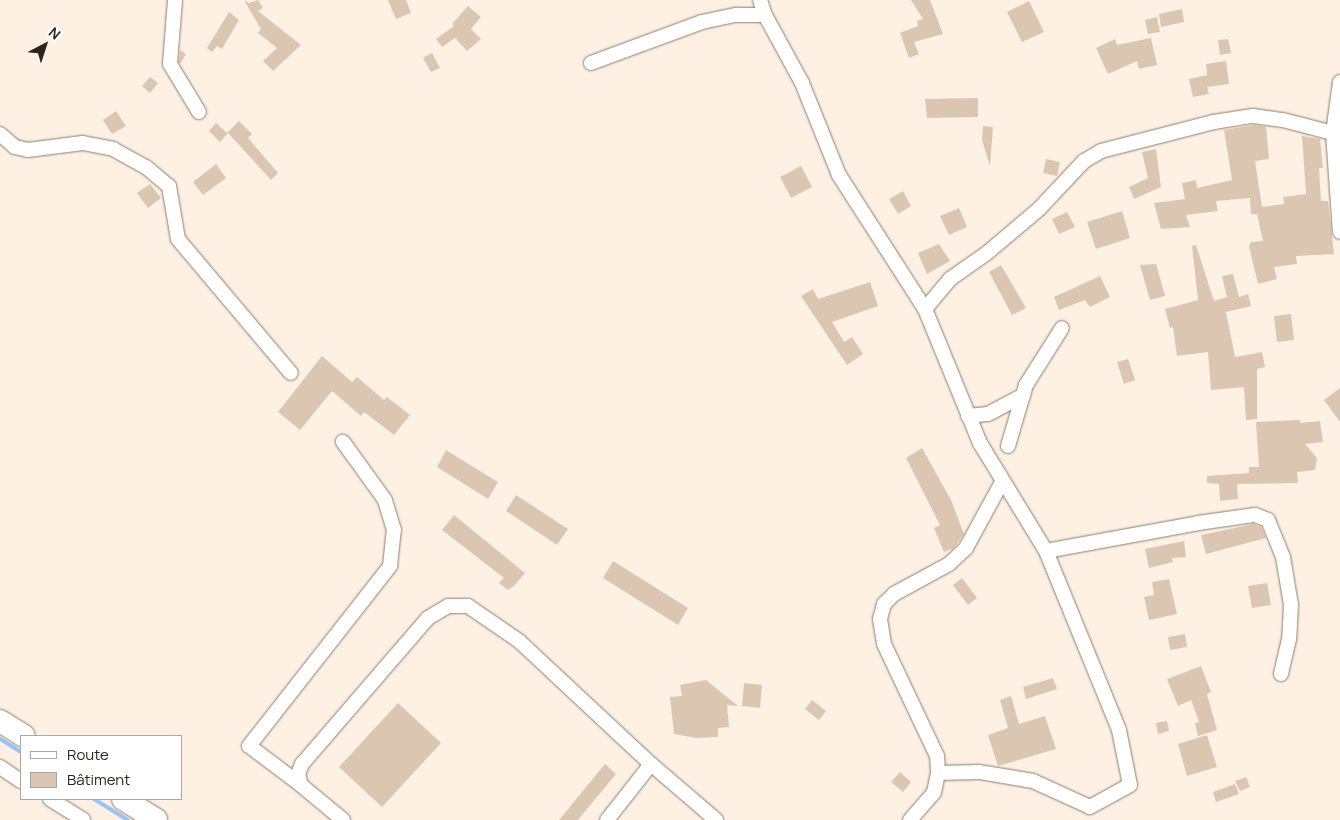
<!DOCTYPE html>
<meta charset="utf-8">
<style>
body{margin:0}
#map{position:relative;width:1340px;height:820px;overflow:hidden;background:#fef1e4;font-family:Manrope,sans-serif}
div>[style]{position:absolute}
.stream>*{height:4px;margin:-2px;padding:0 2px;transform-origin:2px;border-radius:2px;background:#9ac3f6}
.building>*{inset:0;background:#dbc6b1}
.roads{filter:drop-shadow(0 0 1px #907c69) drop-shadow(0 0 1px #907c69)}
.street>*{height:14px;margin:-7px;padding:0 7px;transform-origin:7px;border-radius:7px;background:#fff}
.primary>*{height:22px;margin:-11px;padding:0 11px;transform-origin:11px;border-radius:11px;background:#fff}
span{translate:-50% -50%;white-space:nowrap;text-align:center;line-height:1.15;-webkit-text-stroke:4.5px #fff;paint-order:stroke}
.legend{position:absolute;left:20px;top:735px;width:162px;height:65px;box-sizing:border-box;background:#fff;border:1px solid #aba7a5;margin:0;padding:6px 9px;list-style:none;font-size:15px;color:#2d241d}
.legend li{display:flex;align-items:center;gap:10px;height:25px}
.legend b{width:25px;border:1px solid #aba7a5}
.north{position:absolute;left:20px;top:20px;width:50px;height:50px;-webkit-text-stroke:4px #fff;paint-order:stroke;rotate:40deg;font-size:14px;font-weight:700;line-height:20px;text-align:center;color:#2d241d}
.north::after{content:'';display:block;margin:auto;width:18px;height:22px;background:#2d241d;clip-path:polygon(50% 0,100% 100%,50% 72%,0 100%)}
</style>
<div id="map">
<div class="stream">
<i style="left:0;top:739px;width:25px;rotate:32deg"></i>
<i style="left:94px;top:799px;width:40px;rotate:32deg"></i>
</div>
<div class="building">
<i style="clip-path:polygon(244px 0,249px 3px,258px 0,263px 8px,258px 11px,301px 45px,273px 71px,263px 61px,277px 48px,258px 33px,261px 29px)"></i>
<i style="clip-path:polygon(388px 0,406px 0,411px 13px,396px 19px)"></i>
<i style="clip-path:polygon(911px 0,930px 0,943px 34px,914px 42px,919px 54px,909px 58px,900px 33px,918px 26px,917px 21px,923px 19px)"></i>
<i style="clip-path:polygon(1029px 1px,1044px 32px,1022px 42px,1007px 12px)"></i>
<i style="clip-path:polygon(468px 6px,481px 17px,471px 29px,481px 39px,467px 51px,455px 38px,442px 47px,436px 39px,454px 26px,452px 24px)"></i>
<i style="clip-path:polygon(1182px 9px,1184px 22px,1161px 27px,1159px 14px)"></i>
<i style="clip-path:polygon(229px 12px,239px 20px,222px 49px,217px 46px,212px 52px,207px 48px)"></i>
<i style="clip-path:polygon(1157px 17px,1160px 32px,1148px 34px,1145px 20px)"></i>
<i style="clip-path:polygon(1151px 38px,1157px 65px,1139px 69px,1137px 61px,1108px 74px,1096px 48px,1115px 39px,1117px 45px)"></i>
<i style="clip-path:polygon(1228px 39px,1231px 53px,1220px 55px,1218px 40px)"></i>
<i style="clip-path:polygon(180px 50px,186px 54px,180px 64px,179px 62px)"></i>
<i style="clip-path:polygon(432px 53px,440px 68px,431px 72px,423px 58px)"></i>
<i style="clip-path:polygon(1226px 61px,1229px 84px,1207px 87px,1209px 94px,1193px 97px,1189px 79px,1207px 75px,1206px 64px)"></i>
<i style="clip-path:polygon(150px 77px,158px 83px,150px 93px,142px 86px)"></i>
<i style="clip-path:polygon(978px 98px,978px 117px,927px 118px,925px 99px)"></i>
<i style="clip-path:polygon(116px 111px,126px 126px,112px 134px,103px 120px)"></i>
<i style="clip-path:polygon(239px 121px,252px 134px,248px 138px,278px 173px,271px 180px,228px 133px,220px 142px,209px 131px,216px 123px,227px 133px)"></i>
<i style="clip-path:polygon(1254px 125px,1266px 127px,1269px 159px,1255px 161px,1262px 207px,1284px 204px,1283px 197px,1306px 194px,1302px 136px,1320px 139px,1323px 168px,1319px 168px,1321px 201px,1328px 201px,1334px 254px,1296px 256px,1297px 264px,1274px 267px,1277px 279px,1258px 284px,1249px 246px,1251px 242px,1263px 241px,1257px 214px,1251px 214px,1250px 198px,1216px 201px,1218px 211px,1186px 215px,1190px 227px,1161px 229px,1154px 203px,1185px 199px,1182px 183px,1196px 180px,1197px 188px,1232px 180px,1224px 130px)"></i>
<i style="clip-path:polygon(983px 126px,993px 127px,990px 166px,982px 140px)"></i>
<i style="clip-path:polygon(1156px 149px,1161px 187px,1134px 199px,1129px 187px,1148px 178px,1142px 152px)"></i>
<i style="clip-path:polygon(1046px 159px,1060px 162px,1057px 176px,1043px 173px)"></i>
<i style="clip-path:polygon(216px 164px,226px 178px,203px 195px,193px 182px)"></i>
<i style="clip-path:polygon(801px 166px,812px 187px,791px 198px,780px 177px)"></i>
<i style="clip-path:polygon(150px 184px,161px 198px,148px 208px,137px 193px)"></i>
<i style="clip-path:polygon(903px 191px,911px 206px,898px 214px,889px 199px)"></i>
<i style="clip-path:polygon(959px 208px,967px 227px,949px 235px,940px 216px)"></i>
<i style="clip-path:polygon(1122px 211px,1130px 238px,1096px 249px,1087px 222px)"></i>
<i style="clip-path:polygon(1067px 212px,1075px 227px,1059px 234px,1052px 219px)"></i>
<i style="clip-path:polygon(939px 244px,950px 261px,927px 274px,918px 253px)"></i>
<i style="clip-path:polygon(1196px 245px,1214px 301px,1227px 297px,1222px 276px,1233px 274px,1239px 297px,1248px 294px,1251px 306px,1226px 312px,1235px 357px,1262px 352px,1265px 367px,1257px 369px,1257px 419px,1246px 420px,1244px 387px,1211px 390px,1208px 352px,1177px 356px,1173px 327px,1170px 328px,1165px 309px,1198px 300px,1192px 246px)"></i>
<i style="clip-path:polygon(1156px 264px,1165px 296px,1150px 300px,1140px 265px)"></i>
<i style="clip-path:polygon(1001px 265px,1026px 308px,1012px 315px,989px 272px)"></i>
<i style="clip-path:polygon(1100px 276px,1110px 297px,1090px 307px,1085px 300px,1059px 310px,1054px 297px)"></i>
<i style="clip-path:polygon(870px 282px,878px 306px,832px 322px,844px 342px,852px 337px,863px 354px,847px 365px,801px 296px,813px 289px,818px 299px)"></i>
<i style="clip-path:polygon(1291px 314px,1294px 340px,1277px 342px,1274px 316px)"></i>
<i style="clip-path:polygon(322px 356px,352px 382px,357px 377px,384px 400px,387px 397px,410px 415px,394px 435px,364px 412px,361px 416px,332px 391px,300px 430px,278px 412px)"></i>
<i style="clip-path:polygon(1128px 359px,1135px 380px,1124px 384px,1117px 362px)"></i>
<i style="clip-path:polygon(1340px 388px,1340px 422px,1324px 400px)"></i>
<i style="clip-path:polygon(1300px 420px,1300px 423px,1320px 421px,1323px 442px,1305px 444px,1317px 458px,1315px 470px,1297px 472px,1298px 483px,1237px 484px,1238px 499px,1220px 501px,1219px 484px,1207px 483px,1207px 476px,1249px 473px,1249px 467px,1259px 467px,1256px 422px)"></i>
<i style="clip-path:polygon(922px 448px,951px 500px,964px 534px,954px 548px,944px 552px,934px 528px,940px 525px,906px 458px)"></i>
<i style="clip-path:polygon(446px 450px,498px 482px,488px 499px,437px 467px)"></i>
<i style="clip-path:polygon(516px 495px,568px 529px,557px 545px,506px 511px)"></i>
<i style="clip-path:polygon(454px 515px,525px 573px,514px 586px,508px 590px,499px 583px,504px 578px,442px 530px)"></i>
<i style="clip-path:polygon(1254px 524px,1261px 527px,1266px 538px,1206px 554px,1201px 535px)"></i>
<i style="clip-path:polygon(1184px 541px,1186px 557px,1172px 558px,1173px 562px,1149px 568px,1145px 549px)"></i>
<i style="clip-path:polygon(613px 561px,688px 608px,678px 625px,603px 578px)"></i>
<i style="clip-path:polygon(962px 578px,977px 598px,968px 605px,953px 585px)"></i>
<i style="clip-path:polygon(1169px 579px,1177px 614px,1149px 620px,1144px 597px,1154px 595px,1152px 582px)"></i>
<i style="clip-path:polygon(1267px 583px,1271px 605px,1252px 608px,1248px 586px)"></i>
<i style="clip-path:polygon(1185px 634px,1187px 647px,1170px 650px,1168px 637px)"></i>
<i style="clip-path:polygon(1201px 666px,1211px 692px,1207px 694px,1217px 730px,1198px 736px,1195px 723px,1199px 722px,1191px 700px,1178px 706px,1167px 679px)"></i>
<i style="clip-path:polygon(1053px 678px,1057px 689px,1026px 699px,1023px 687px)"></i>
<i style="clip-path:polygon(706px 680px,738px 706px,727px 705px,729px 727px,718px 728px,718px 737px,696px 738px,674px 734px,670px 697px,682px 696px,680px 685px)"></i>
<i style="clip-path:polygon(744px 683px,762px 685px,760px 708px,742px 706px)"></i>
<i style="clip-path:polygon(1011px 696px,1019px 724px,1045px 716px,1056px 749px,998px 766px,988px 735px,1008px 728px,1000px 700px)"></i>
<i style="clip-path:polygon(812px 700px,826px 711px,819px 720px,805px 709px)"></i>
<i style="clip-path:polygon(398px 703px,441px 743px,382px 807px,339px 767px)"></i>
<i style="clip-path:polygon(1167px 721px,1169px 731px,1158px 734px,1156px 723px)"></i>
<i style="clip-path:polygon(1207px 735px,1217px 767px,1187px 776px,1178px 744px)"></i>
<i style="clip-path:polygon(605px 764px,616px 774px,578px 820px,559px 820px)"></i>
<i style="clip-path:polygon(900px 772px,911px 782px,903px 792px,891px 782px)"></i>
<i style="clip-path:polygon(1246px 777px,1250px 787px,1240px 791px,1235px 781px)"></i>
<i style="clip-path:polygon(1235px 784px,1239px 794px,1216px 802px,1213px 792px)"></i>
</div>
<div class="roads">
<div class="street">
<i style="left:175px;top:0;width:64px;rotate:94.5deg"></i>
<i style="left:170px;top:64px;width:56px;rotate:58.9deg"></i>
<i style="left:760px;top:0;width:16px;rotate:72deg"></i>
<i style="left:591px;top:63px;width:118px;rotate:-20.3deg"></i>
<i style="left:702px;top:22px;width:35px;rotate:-12deg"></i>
<i style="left:736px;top:15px;width:29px"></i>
<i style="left:765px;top:15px;width:77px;rotate:61.4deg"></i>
<i style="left:802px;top:83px;width:99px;rotate:68.1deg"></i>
<i style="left:839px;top:175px;width:159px;rotate:57.3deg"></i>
<i style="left:925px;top:309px;width:145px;rotate:67.7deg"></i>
<i style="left:980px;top:443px;width:127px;rotate:58.6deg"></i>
<i style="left:1046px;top:551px;width:193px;rotate:67.8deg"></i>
<i style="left:1119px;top:730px;width:56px;rotate:78.7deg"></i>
<i style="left:1130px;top:785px;width:46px;rotate:151.2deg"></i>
<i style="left:1090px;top:807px;width:63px;rotate:-155.5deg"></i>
<i style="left:1033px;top:781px;width:55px;rotate:-170.5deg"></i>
<i style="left:979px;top:772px;width:41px;rotate:178.6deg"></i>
<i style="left:1340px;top:82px;width:51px;rotate:97.8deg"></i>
<i style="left:1333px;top:133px;width:99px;rotate:86deg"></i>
<i style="left:0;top:134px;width:20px;rotate:41deg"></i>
<i style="left:15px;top:147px;width:13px;rotate:13deg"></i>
<i style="left:28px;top:150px;width:55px;rotate:-7.3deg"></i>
<i style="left:83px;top:143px;width:31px;rotate:11deg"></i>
<i style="left:113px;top:149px;width:38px;rotate:29deg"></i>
<i style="left:146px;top:167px;width:30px;rotate:40deg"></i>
<i style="left:169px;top:186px;width:54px;rotate:80.4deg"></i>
<i style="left:178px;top:239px;width:175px;rotate:49.9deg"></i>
<i style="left:925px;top:309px;width:39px;rotate:-50deg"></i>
<i style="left:950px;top:279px;width:45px;rotate:-35.1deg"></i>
<i style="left:987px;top:253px;width:68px;rotate:-40.2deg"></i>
<i style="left:1039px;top:209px;width:66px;rotate:-46.8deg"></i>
<i style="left:1084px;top:161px;width:20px;rotate:-30deg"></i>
<i style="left:1101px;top:151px;width:117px;rotate:-14.4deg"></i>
<i style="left:1214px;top:122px;width:39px;rotate:-9deg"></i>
<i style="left:1253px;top:116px;width:30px;rotate:8deg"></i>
<i style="left:1283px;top:120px;width:52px;rotate:14.6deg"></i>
<i style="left:968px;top:416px;width:20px;rotate:-6deg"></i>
<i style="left:988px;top:414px;width:40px;rotate:-28deg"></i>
<i style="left:1008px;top:446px;width:64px;rotate:-73.6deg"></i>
<i style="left:1026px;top:385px;width:67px;rotate:-57.7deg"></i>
<i style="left:1046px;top:551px;width:155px;rotate:-10.4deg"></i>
<i style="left:1198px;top:523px;width:58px;rotate:-8deg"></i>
<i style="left:1255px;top:515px;width:14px;rotate:21deg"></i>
<i style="left:1268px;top:520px;width:40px;rotate:68deg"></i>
<i style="left:1283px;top:557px;width:49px;rotate:80.5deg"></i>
<i style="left:1291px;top:605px;width:34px;rotate:93deg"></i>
<i style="left:1289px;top:639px;width:36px;rotate:103deg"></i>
<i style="left:0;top:767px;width:25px;rotate:34deg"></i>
<i style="left:301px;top:785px;width:65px;rotate:-143.1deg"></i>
<i style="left:249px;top:746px;width:229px;rotate:-51.9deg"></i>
<i style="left:390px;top:566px;width:36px;rotate:-84deg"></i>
<i style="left:394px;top:530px;width:31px;rotate:-107deg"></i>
<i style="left:385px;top:500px;width:72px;rotate:-125.9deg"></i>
<i style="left:50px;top:799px;width:39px;rotate:32deg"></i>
<i style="left:343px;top:820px;width:55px;rotate:-140.2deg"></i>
<i style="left:301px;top:785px;width:11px;rotate:-105deg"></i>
<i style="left:298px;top:774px;width:11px;rotate:-68deg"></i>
<i style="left:302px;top:764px;width:193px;rotate:-49.2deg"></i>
<i style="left:428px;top:618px;width:23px;rotate:-31deg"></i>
<i style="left:448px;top:606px;width:20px"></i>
<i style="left:468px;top:606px;width:62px;rotate:34.5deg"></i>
<i style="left:519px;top:641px;width:180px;rotate:43deg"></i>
<i style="left:607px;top:820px;width:71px;rotate:-51.8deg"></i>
<i style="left:651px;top:764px;width:86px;rotate:40.7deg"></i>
<i style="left:910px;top:820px;width:37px;rotate:-49deg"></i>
<i style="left:934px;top:792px;width:19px;rotate:-78deg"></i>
<i style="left:938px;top:773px;width:17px;rotate:-93deg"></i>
<i style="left:937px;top:756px;width:124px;rotate:-115.3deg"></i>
<i style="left:884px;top:644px;width:25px;rotate:-99deg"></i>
<i style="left:880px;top:619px;width:16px;rotate:-75deg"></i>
<i style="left:884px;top:604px;width:14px;rotate:-45deg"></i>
<i style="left:894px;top:594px;width:63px;rotate:-28.6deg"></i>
<i style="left:949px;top:564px;width:23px;rotate:-43deg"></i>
<i style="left:966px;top:548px;width:75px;rotate:-61.4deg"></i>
</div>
<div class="primary">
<i style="left:0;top:721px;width:28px;rotate:32deg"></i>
<i style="left:123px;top:799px;width:39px;rotate:32deg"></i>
</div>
</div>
<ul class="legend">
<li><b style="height:6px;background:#fff"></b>Route</li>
<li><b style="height:14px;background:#dbc6b1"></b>Bâtiment</li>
</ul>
<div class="north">N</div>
</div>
